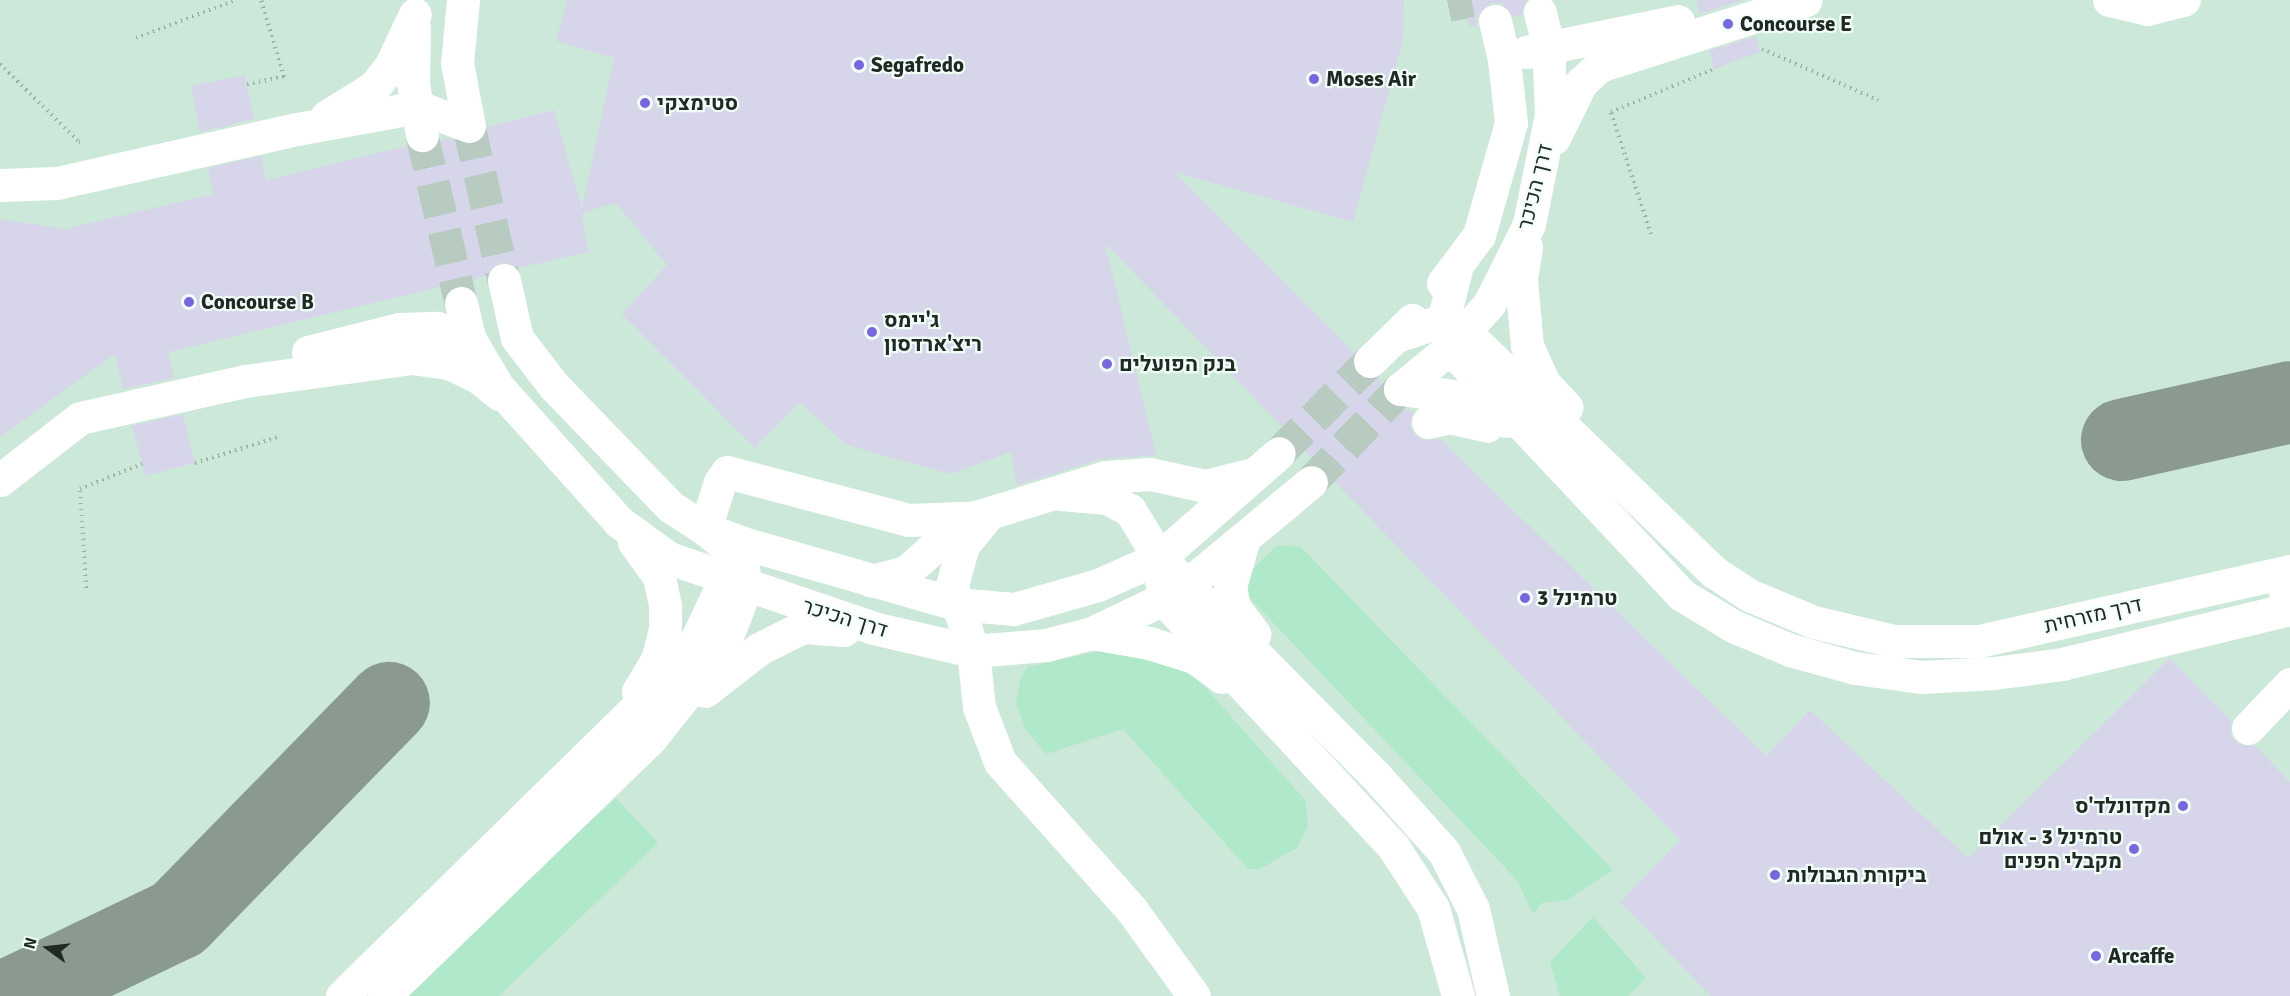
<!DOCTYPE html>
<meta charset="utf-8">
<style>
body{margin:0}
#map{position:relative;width:2290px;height:996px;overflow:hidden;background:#ddf3e7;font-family:Signika,Heebo,sans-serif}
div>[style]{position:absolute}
.built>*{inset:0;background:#cce8d8}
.green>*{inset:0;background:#b0e8ca}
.taxiway>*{height:82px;margin:-41px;padding:0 41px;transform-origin:41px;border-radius:41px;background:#8a9a91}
.building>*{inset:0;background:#d6d5ea}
.minor-tunnel>*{height:33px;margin-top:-16.5px;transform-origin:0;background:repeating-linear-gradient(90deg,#b7cbc0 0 33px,transparent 0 49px)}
.path>*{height:4px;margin-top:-2px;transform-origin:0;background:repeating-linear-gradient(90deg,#9eb0a6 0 1.5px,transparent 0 6px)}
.minor>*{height:33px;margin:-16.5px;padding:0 16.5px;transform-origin:16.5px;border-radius:16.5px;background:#fff}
.dots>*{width:16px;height:16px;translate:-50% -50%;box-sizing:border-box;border:3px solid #f1fef7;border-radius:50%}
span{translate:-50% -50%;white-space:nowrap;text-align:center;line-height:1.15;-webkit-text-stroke:4.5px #f1fef7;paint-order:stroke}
.poi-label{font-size:21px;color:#212925;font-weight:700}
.left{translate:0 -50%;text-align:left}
.right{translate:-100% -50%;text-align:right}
.street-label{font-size:21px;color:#212925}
.north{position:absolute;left:18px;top:918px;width:60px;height:60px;-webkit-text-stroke:4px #f1fef7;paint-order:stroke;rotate:285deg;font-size:16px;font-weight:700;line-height:24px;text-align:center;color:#212925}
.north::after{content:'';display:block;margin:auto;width:21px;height:27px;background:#212925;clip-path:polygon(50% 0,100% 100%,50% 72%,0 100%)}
</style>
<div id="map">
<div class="built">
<i style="clip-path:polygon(0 0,2290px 0,2290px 996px,0 996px)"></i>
</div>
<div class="green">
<i style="clip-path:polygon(1277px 545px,1301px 547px,1613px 870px,1567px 900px,1542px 903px,1533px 914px,1517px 880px,1248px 596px,1248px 574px)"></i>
<i style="clip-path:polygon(1109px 649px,1189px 669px,1305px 800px,1308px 825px,1297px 848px,1260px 869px,1248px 869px,1123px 729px,1046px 754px,1025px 729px,1016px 703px,1021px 676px,1028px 667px)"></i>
<i style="clip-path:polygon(616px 798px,658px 843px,499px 996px,400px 996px)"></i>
<i style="clip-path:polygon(1593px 917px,1646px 978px,1628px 996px,1560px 996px,1550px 962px)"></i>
</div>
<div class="taxiway">
<i style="left:2122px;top:440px;width:172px;rotate:-12.7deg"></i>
<i style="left:17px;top:996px;width:178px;rotate:-25.6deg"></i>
<i style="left:178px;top:919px;width:302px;rotate:-45.7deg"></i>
</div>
<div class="building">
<i style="clip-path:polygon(567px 0,1404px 0,1403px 40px,1353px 222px,1174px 172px,1354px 353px,1352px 365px,1357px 374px,1366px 379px,1378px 377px,1386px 401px,1413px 412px,1410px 426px,1415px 435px,1423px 440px,1440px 439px,1766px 756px,1810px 710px,1968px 858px,2170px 658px,2231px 721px,2230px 733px,2235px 741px,2244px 746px,2254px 745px,2290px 782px,2290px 996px,1711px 996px,1620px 902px,1680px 840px,1105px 243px,1156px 455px,1101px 459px,1017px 485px,1011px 452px,950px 474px,846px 445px,800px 402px,755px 448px,622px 314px,667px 265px,616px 203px,582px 213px,588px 252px,518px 268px,499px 262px,486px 276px,168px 352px,174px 378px,123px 389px,115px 354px,0 437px,0 219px,65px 229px,213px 194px,208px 168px,261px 156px,266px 180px,407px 146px,415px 152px,426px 153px,445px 137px,473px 144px,482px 140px,487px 127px,554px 110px,582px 208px,614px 58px,556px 41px)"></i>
<i style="clip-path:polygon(1461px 0,1526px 0,1522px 15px,1513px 17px,1501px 3px,1490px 3px,1477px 15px,1477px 26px,1470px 27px)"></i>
<i style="clip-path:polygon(1696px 0,1744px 0,1700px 14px)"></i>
<i style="clip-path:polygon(1756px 36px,1760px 52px,1714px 69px,1709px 51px)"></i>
<i style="clip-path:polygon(245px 75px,254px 119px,200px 132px,191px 86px)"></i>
<i style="clip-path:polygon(183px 414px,195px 463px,145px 476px,132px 426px)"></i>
</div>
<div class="minor-tunnel">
<i style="left:1448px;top:5px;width:24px;rotate:-12deg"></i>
<i style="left:469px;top:126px;width:158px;rotate:77.2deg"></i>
<i style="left:422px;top:135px;width:172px;rotate:76.9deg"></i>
<i style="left:1279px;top:453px;width:129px;rotate:-45.3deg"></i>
<i style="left:1311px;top:482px;width:129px;rotate:-46.3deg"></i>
</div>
<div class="path">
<i style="left:136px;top:38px;width:107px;rotate:-20.8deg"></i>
<i style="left:1762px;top:49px;width:127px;rotate:23.7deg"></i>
<i style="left:0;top:64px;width:111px;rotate:44.6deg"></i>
<i style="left:79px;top:142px;width:5px"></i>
<i style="left:247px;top:84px;width:38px;rotate:-11deg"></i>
<i style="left:284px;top:77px;width:80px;rotate:-106.6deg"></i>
<i style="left:1651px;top:234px;width:128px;rotate:-108.2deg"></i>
<i style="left:1611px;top:112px;width:112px;rotate:-22.7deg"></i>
<i style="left:195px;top:463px;width:87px;rotate:-17.4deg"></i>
<i style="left:86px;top:588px;width:99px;rotate:-93.5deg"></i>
<i style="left:80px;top:489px;width:67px;rotate:-22deg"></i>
</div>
<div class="minor">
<i style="left:463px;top:0;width:63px;rotate:95.4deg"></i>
<i style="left:457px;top:63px;width:64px;rotate:79.2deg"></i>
<i style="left:2109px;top:0;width:39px;rotate:13deg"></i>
<i style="left:2147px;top:9px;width:38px;rotate:-14deg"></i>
<i style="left:414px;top:28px;width:55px;rotate:91deg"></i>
<i style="left:413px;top:83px;width:53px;rotate:80.2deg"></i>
<i style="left:1526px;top:52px;width:155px;rotate:-11.5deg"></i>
<i style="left:327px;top:116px;width:55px;rotate:-31.7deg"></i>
<i style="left:374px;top:87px;width:28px;rotate:-52deg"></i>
<i style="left:391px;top:65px;width:56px;rotate:-64.8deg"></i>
<i style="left:1554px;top:138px;width:61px;rotate:-63.9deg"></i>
<i style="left:1581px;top:83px;width:25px;rotate:-43deg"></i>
<i style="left:1599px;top:66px;width:217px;rotate:-17.7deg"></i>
<i style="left:0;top:185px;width:57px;rotate:-2deg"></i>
<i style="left:57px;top:183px;width:246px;rotate:-12.7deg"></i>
<i style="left:297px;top:129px;width:123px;rotate:-10.3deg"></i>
<i style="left:418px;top:107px;width:54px;rotate:20.4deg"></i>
<i style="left:1526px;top:247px;width:32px;rotate:99deg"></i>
<i style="left:1521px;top:279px;width:67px;rotate:84.9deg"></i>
<i style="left:1527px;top:346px;width:41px;rotate:65.3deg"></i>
<i style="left:1544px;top:383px;width:33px;rotate:47deg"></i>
<i style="left:1457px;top:265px;width:49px;rotate:104deg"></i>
<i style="left:1445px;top:313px;width:35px;rotate:82deg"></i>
<i style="left:1450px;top:348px;width:339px;rotate:46.8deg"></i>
<i style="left:1682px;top:595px;width:60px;rotate:31.3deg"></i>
<i style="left:1733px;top:626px;width:62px;rotate:22.8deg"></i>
<i style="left:1790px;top:650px;width:67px;rotate:15.5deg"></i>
<i style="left:1855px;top:668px;width:68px;rotate:7.7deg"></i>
<i style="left:1922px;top:677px;width:72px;rotate:-3.2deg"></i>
<i style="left:1994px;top:673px;width:69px;rotate:-7.5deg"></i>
<i style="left:2062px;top:664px;width:235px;rotate:-13.6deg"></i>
<i style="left:2290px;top:609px;width:36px;rotate:-106deg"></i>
<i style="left:504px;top:280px;width:59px;rotate:77.4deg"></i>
<i style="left:517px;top:338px;width:61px;rotate:52.4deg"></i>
<i style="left:554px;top:386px;width:168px;rotate:46deg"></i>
<i style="left:671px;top:507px;width:40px;rotate:32.9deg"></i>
<i style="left:705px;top:529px;width:40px;rotate:20.2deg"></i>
<i style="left:743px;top:543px;width:222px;rotate:16deg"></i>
<i style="left:956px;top:604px;width:58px;rotate:4.9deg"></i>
<i style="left:1014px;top:609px;width:87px;rotate:-15.9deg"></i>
<i style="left:1098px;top:585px;width:67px;rotate:-23.9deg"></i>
<i style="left:1159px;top:558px;width:159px;rotate:-41.2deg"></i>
<i style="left:1443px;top:283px;width:60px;rotate:-53.1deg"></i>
<i style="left:1479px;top:235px;width:116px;rotate:-74.1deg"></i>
<i style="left:1511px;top:123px;width:63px;rotate:-96.3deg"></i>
<i style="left:1504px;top:60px;width:40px;rotate:-103deg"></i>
<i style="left:461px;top:303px;width:36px;rotate:77deg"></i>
<i style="left:469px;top:338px;width:57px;rotate:59.4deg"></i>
<i style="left:498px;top:387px;width:181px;rotate:48.1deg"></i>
<i style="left:619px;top:522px;width:62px;rotate:35.8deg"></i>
<i style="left:669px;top:558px;width:216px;rotate:18.9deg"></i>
<i style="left:873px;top:628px;width:103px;rotate:13deg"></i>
<i style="left:973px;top:651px;width:73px;rotate:-4.7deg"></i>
<i style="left:1046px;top:645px;width:48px;rotate:-14.6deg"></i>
<i style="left:1092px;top:633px;width:79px;rotate:-25.6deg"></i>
<i style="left:1163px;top:599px;width:28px;rotate:-30deg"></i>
<i style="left:1187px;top:585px;width:161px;rotate:-39.7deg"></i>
<i style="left:1397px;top:336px;width:39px;rotate:-19deg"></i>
<i style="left:1434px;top:323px;width:22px"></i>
<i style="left:1456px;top:323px;width:359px;rotate:44deg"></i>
<i style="left:1714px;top:572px;width:42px;rotate:33.3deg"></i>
<i style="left:1749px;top:595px;width:70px;rotate:22.6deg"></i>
<i style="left:1814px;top:622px;width:82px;rotate:13.4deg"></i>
<i style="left:1894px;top:641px;width:85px"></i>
<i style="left:1979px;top:641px;width:319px;rotate:-12.7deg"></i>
<i style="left:308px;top:352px;width:94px;rotate:-14.2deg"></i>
<i style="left:399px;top:329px;width:38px;rotate:-2deg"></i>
<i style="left:437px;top:328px;width:21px;rotate:23deg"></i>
<i style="left:456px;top:336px;width:33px;rotate:43deg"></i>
<i style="left:1370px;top:361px;width:59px;rotate:-44.3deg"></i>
<i style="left:1400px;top:389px;width:65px;rotate:-39.4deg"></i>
<i style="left:1450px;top:348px;width:59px;rotate:-48.4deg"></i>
<i style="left:1489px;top:304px;width:89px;rotate:-63.4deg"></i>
<i style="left:1529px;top:224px;width:112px;rotate:-78.7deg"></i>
<i style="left:1551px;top:114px;width:69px;rotate:-92.5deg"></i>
<i style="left:1548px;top:45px;width:34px;rotate:-104deg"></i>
<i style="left:1400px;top:389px;width:63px;rotate:7.4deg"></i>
<i style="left:1462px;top:397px;width:50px;rotate:28.6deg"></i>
<i style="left:1428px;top:422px;width:22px;rotate:-13deg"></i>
<i style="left:1449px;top:417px;width:39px;rotate:13deg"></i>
<i style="left:0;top:480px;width:101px;rotate:-37.8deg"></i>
<i style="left:80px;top:418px;width:170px;rotate:-12.6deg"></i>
<i style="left:246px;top:381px;width:168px;rotate:-7.9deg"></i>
<i style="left:412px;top:358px;width:37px;rotate:8deg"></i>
<i style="left:449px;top:363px;width:34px;rotate:26deg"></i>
<i style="left:480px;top:378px;width:25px;rotate:40deg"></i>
<i style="left:1061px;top:494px;width:46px;rotate:5deg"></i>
<i style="left:1107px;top:498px;width:26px;rotate:28deg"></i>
<i style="left:1130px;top:510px;width:56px;rotate:58.9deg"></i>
<i style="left:1159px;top:558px;width:41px;rotate:84.4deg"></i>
<i style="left:1163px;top:599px;width:340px;rotate:47.1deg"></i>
<i style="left:1394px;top:848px;width:72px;rotate:57deg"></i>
<i style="left:1433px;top:908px;width:91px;rotate:74.1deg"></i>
<i style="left:986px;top:517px;width:36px;rotate:129deg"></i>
<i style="left:963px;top:545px;width:42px;rotate:105deg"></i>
<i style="left:952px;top:586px;width:68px;rotate:72.1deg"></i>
<i style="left:973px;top:651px;width:56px;rotate:83.9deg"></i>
<i style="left:979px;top:707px;width:59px;rotate:69.1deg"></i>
<i style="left:1000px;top:762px;width:197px;rotate:48.3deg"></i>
<i style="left:1131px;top:909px;width:107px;rotate:54.1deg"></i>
<i style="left:1244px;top:538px;width:51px;rotate:105.9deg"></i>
<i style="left:1230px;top:587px;width:20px;rotate:79deg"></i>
<i style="left:1234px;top:607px;width:34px;rotate:53deg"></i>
<i style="left:634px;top:542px;width:43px;rotate:54.5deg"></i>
<i style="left:659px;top:577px;width:30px;rotate:78deg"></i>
<i style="left:665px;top:606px;width:23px;rotate:90deg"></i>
<i style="left:665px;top:629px;width:30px;rotate:104deg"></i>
<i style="left:658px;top:658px;width:39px;rotate:121deg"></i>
<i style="left:1172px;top:570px;width:290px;rotate:45.3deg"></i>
<i style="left:1376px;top:776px;width:102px;rotate:48.2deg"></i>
<i style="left:1444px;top:852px;width:64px;rotate:63deg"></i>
<i style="left:1473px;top:909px;width:89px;rotate:77.1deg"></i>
<i style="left:872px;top:581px;width:35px;rotate:-15deg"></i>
<i style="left:906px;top:572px;width:76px;rotate:-41.8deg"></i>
<i style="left:963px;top:521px;width:150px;rotate:-17.1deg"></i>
<i style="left:1106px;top:477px;width:44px;rotate:-3.9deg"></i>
<i style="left:1150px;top:474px;width:56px;rotate:12.3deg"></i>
<i style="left:1205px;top:486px;width:44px;rotate:-14.3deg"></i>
<i style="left:1092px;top:633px;width:58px;rotate:10deg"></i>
<i style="left:1149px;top:643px;width:47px;rotate:17.3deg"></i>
<i style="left:1194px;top:657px;width:34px;rotate:36deg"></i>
<i style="left:705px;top:691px;width:68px;rotate:-37.9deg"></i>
<i style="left:759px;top:649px;width:49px;rotate:-26.6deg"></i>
<i style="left:803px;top:627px;width:41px;rotate:4.2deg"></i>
<i style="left:2248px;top:728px;width:61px;rotate:-46.3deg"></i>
<i style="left:342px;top:996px;width:484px;rotate:-44.4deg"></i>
<i style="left:688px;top:657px;width:86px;rotate:-64.6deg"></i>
<i style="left:725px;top:579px;width:20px;rotate:-33deg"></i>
<i style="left:384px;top:996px;width:371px;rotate:-44deg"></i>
<i style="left:651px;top:738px;width:114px;rotate:-51.4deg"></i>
<i style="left:722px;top:649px;width:66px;rotate:-68.8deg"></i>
<i style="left:746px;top:587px;width:20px;rotate:-99deg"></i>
<i style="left:743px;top:567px;width:15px;rotate:-122deg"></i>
<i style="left:735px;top:554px;width:39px;rotate:-140deg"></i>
<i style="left:705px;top:529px;width:49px;rotate:-72.3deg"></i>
<i style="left:720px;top:482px;width:12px;rotate:-55deg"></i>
<i style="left:727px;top:472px;width:188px;rotate:14.8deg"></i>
<i style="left:909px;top:520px;width:77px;rotate:-2.2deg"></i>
</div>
<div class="dots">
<i style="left:1728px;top:24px;background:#7866e1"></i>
<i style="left:859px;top:65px;background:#7866e1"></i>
<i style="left:1314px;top:79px;background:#7866e1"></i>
<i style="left:645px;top:103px;background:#7866e1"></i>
<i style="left:189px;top:302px;background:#7866e1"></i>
<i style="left:872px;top:332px;background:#7866e1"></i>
<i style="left:1107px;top:364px;background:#7866e1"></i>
<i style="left:1525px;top:598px;background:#7866e1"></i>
<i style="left:2183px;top:806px;background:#7866e1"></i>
<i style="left:2134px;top:849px;background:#7866e1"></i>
<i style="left:1775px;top:875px;background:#7866e1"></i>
<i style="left:2096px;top:956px;background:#7866e1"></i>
</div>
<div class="poi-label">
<span class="left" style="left:1740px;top:24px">Concourse E</span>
<span class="left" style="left:871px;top:65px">Segafredo</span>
<span class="left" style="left:1326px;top:79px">Moses Air</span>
<span class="left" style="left:657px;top:103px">סטימצקי</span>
<span class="left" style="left:201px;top:302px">Concourse B</span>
<span class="left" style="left:884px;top:332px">ג'יימס<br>ריצ'ארדסון</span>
<span class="left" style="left:1119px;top:364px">בנק הפועלים</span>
<span class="left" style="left:1537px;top:598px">טרמינל 3</span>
<span class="right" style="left:2171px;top:806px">מקדונלד'ס</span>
<span class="right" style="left:2122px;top:849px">טרמינל 3 - אולם<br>מקבלי הפנים</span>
<span class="left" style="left:1787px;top:875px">ביקורת הגבולות</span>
<span class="left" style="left:2108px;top:956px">Arcaffe</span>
</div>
<div class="street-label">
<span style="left:1535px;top:187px;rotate:-76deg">דרך הכיכר</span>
<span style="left:2093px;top:615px;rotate:-13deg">דרך מזרחית</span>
<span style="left:845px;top:618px;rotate:17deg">דרך הכיכר</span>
</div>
<div class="north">N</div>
</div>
